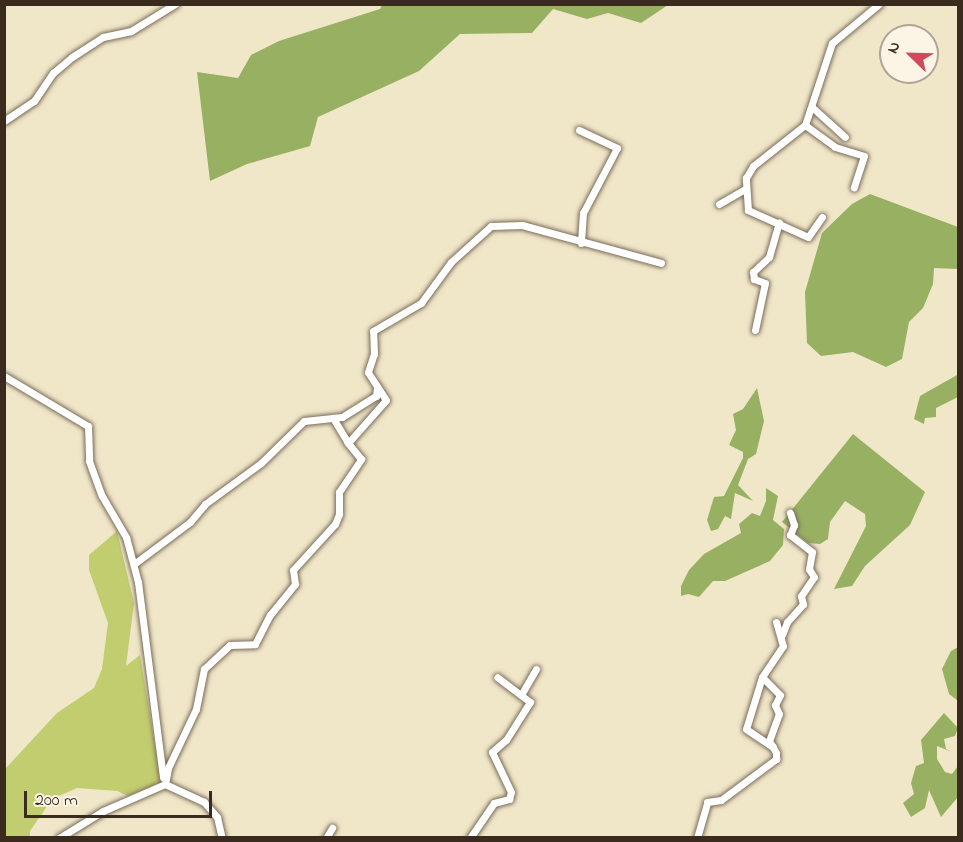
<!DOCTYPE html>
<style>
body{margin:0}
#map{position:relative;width:963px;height:842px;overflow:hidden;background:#f0e6c8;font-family:"Indie Flower",sans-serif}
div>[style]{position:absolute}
.green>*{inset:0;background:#c1cd6f}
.forest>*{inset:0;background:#98b062}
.roads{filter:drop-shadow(0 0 2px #7a6c5a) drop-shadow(0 0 2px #7a6c5a)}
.minor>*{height:7px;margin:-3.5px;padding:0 3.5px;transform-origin:3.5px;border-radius:3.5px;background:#fff}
span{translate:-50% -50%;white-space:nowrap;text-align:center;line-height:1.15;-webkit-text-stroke:6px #fcf5e5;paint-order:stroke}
.frame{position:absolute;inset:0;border:6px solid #3b2a1e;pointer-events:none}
.north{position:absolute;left:879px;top:24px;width:60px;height:60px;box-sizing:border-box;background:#fcf5e5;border:2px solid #afa495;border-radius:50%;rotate:293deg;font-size:16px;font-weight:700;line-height:24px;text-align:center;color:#3b2a1e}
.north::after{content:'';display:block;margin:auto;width:21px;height:27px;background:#d1495b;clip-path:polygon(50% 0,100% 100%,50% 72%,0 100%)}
.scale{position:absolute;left:24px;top:791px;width:188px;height:27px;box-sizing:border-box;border:3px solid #3b2a1e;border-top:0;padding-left:8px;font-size:18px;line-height:21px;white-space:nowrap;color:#3b2a1e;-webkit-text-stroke:4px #fcf5e5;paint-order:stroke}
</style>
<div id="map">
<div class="green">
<i style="clip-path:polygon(117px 531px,134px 603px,126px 666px,140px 655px,161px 782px,128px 796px,117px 791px,77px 788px,52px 799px,30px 831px,30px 837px,5px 838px,5px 769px,57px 713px,94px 688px,102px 669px,108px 623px,89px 570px,89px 555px)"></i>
</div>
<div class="forest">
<i style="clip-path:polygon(382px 5px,383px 4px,668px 5px,641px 23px,608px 13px,587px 19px,553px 9px,532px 33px,460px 34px,419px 71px,318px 117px,310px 146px,247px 164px,210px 181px,197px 72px,238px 78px,251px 55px,279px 41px,380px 9px)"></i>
<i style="clip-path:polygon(870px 194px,958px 227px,958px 269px,934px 268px,933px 284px,923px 308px,909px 322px,902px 359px,886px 367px,853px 352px,821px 356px,807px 343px,805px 292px,822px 233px,852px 204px)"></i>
<i style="clip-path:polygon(957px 375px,958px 397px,936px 408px,936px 417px,925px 418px,924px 424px,914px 419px,920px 396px)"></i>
<i style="clip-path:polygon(757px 388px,764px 421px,756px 454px,748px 459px,738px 485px,753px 501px,735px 493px,731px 519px,725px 516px,718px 529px,711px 531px,707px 520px,714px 497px,724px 496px,743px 458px,743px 452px,729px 445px,736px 430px,733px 414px,743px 409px)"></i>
<i style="clip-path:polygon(853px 434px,925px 492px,910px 525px,865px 566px,852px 586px,834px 589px,866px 526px,865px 514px,845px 501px,830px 522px,828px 539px,820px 544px,808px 543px,782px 522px)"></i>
<i style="clip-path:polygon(766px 488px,778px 496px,773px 520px,784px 529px,783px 545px,770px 561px,725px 581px,713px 581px,699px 597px,688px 594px,681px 596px,681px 586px,689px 570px,704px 554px,741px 533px,739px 524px,752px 513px,760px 516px,766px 501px)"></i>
<i style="clip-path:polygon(958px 647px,958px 699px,957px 700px,949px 694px,942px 669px,951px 651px)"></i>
<i style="clip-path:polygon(944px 713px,958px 728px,955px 736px,944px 739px,946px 749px,952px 752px,937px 746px,937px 759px,945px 772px,952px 774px,958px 766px,958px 797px,941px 817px,929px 790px,925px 808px,911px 817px,903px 803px,914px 794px,911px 783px,916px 766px,924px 763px,921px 740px)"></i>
</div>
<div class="roads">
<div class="minor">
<i style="left:813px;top:108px;width:43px;rotate:42.2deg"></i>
<i style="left:4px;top:121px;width:36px;rotate:-34deg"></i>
<i style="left:34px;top:101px;width:34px;rotate:-56deg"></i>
<i style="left:53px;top:73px;width:25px;rotate:-40deg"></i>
<i style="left:72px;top:57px;width:37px;rotate:-33deg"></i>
<i style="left:103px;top:37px;width:29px;rotate:-12deg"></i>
<i style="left:131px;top:31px;width:52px;rotate:-31.5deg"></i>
<i style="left:805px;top:125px;width:37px;rotate:36deg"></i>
<i style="left:835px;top:147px;width:30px;rotate:17deg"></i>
<i style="left:864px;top:156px;width:33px;rotate:108deg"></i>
<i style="left:579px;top:130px;width:42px;rotate:25.3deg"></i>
<i style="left:617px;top:148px;width:73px;rotate:117.6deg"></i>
<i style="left:583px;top:213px;width:30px;rotate:94deg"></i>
<i style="left:719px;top:204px;width:30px;rotate:-30deg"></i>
<i style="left:822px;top:217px;width:24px;rotate:125deg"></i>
<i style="left:808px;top:237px;width:66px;rotate:-155.8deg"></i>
<i style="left:748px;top:210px;width:32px;rotate:-94deg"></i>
<i style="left:746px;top:178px;width:14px;rotate:-60deg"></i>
<i style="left:753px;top:166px;width:66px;rotate:-38.3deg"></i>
<i style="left:805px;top:125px;width:86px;rotate:-71.8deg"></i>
<i style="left:832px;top:43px;width:61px;rotate:-39.7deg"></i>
<i style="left:755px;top:330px;width:48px;rotate:-78deg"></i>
<i style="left:765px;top:283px;width:12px;rotate:-160deg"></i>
<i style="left:754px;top:279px;width:7px;rotate:-98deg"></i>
<i style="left:753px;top:272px;width:22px;rotate:-43deg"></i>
<i style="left:769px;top:257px;width:36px;rotate:-74deg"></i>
<i style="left:4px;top:376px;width:98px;rotate:30.8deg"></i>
<i style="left:88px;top:426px;width:35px;rotate:88deg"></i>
<i style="left:89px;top:461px;width:37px;rotate:70deg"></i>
<i style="left:102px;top:496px;width:48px;rotate:59.7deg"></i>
<i style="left:126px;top:537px;width:47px;rotate:75.1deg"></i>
<i style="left:138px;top:582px;width:197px;rotate:82.7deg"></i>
<i style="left:333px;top:418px;width:29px;rotate:59deg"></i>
<i style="left:134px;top:564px;width:70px;rotate:-36.9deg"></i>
<i style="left:190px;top:522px;width:23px;rotate:-50deg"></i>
<i style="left:205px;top:504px;width:69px;rotate:-36.2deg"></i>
<i style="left:261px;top:463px;width:60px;rotate:-44.3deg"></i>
<i style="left:304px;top:421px;width:38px;rotate:-6deg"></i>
<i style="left:342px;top:417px;width:40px;rotate:-32deg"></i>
<i style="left:376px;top:396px;width:8px;rotate:-83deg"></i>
<i style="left:782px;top:635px;width:14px;rotate:-69deg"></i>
<i style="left:787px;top:622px;width:24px;rotate:-48deg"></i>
<i style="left:803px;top:604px;width:8px;rotate:-104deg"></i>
<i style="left:801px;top:596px;width:23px;rotate:-56deg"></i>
<i style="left:814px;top:577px;width:9px;rotate:-122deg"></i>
<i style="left:809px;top:569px;width:17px;rotate:-80deg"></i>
<i style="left:812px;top:552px;width:28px;rotate:-142deg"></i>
<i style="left:790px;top:535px;width:11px;rotate:-68deg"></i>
<i style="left:794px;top:525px;width:13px;rotate:-108deg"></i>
<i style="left:762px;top:677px;width:37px;rotate:-56deg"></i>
<i style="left:783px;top:646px;width:25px;rotate:-106deg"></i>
<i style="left:521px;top:695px;width:30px;rotate:-60deg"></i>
<i style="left:165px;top:784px;width:43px;rotate:24.8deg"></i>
<i style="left:204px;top:802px;width:20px;rotate:49deg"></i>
<i style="left:217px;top:817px;width:22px;rotate:77deg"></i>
<i style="left:59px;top:838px;width:52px;rotate:-31.5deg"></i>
<i style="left:103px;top:811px;width:68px;rotate:-23.5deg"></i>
<i style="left:165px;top:784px;width:16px;rotate:-79deg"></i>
<i style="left:168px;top:768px;width:65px;rotate:-64.6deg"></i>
<i style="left:196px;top:709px;width:41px;rotate:-78.7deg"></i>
<i style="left:204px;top:669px;width:35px;rotate:-43deg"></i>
<i style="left:230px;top:645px;width:25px;rotate:-2deg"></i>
<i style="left:255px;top:644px;width:33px;rotate:-63deg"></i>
<i style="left:270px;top:615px;width:40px;rotate:-51deg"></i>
<i style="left:295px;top:584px;width:14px;rotate:-98deg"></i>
<i style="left:293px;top:570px;width:62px;rotate:-47.6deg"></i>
<i style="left:335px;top:524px;width:11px;rotate:-68deg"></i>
<i style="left:339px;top:514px;width:22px;rotate:-90deg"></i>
<i style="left:339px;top:492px;width:40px;rotate:-56deg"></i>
<i style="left:361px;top:459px;width:21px;rotate:-129deg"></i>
<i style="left:348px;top:443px;width:57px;rotate:-48.5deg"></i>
<i style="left:386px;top:400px;width:33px;rotate:-123deg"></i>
<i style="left:368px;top:372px;width:19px;rotate:-72deg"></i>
<i style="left:374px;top:354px;width:23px;rotate:-92deg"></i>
<i style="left:373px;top:331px;width:56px;rotate:-30.3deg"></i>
<i style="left:421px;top:303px;width:51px;rotate:-53.8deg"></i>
<i style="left:451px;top:262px;width:54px;rotate:-42deg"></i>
<i style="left:491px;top:226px;width:31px;rotate:-2deg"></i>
<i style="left:522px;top:225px;width:144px;rotate:15.3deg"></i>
<i style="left:326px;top:838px;width:12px;rotate:-59deg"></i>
<i style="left:470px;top:838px;width:42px;rotate:-55.6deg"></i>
<i style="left:494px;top:803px;width:16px;rotate:-15deg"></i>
<i style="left:509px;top:799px;width:7px;rotate:-74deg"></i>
<i style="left:511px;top:792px;width:44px;rotate:-115.4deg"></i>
<i style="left:492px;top:752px;width:18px;rotate:-41deg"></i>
<i style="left:506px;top:740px;width:45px;rotate:-57.7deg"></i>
<i style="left:530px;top:702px;width:41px;rotate:-142.9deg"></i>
<i style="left:697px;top:838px;width:37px;rotate:-74deg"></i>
<i style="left:707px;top:802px;width:14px;rotate:-8deg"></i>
<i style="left:721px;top:800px;width:69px;rotate:-36.7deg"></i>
<i style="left:776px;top:759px;width:6px;rotate:-90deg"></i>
<i style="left:776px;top:753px;width:7px;rotate:-117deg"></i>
<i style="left:773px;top:747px;width:7px;rotate:-124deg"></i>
<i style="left:769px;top:741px;width:29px;rotate:-70deg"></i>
<i style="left:779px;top:714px;width:10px;rotate:-114deg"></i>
<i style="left:775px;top:705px;width:11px;rotate:-63deg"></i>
<i style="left:780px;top:695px;width:25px;rotate:-135deg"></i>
<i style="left:762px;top:677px;width:54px;rotate:107.1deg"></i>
<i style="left:746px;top:729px;width:32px;rotate:34deg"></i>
</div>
</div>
<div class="frame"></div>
<div class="north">N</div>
<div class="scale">200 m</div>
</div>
